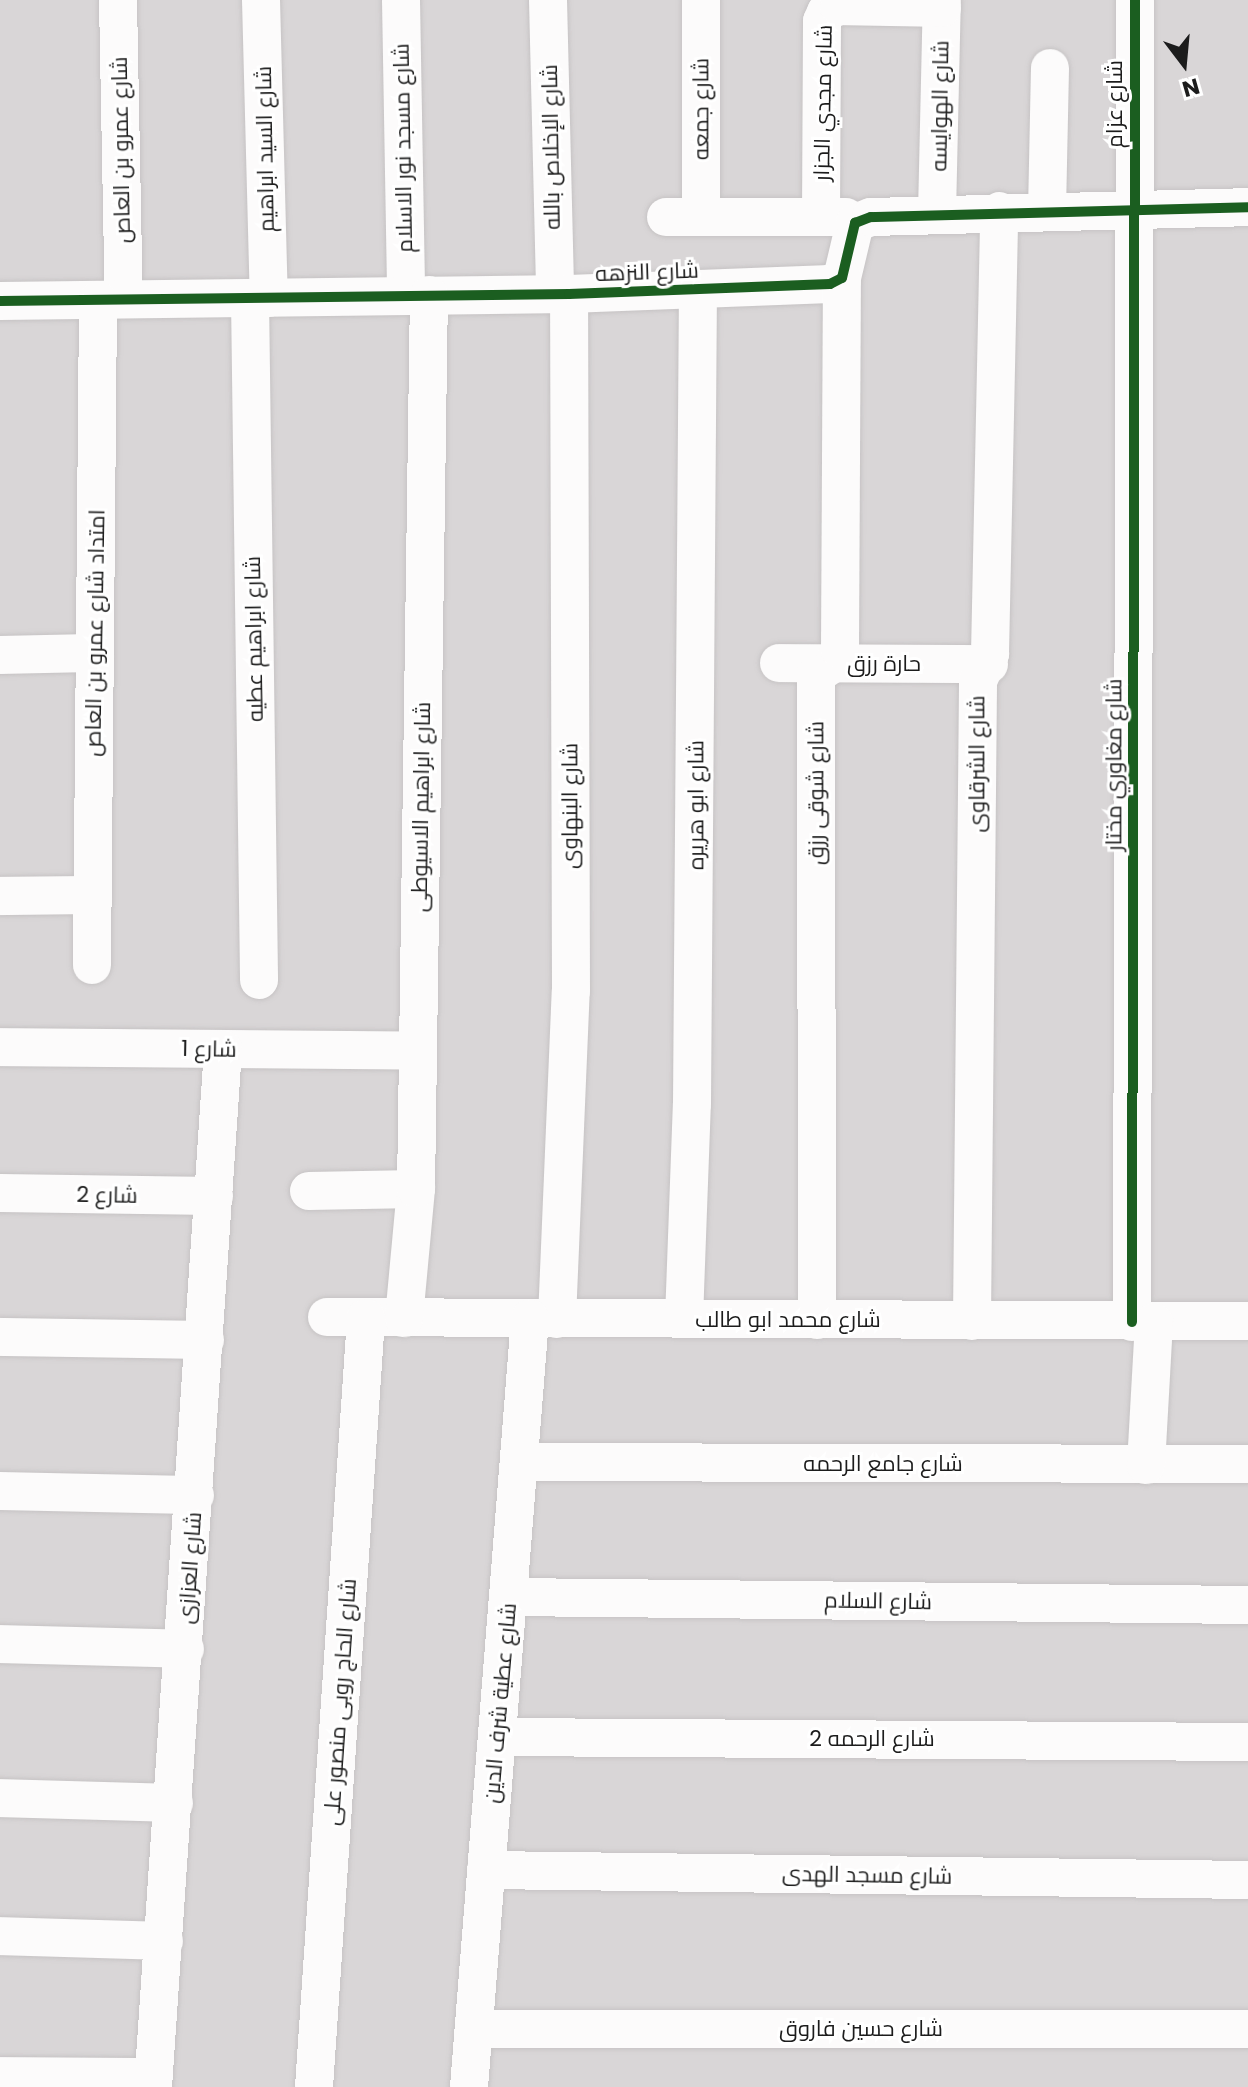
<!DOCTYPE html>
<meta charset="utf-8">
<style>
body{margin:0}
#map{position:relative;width:1248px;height:2087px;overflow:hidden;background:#eae4e6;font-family:Poppins,Cairo,sans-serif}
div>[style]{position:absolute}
.residential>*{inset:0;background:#d9d6d7}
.roads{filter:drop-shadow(0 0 2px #c6c3c4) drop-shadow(0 0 2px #c6c3c4)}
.minor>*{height:38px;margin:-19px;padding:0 19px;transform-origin:19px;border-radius:19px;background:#fcfbfb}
.cycleway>*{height:10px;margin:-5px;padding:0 5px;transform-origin:5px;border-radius:5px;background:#1b5e20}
span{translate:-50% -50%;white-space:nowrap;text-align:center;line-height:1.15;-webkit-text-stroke:6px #fff;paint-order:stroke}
.street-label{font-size:22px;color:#1c1c1c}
.north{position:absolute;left:1144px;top:24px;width:80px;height:80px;-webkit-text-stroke:6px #fff;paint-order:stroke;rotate:164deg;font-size:22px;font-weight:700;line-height:32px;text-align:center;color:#1c1c1c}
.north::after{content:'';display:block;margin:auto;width:28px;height:36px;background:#1c1c1c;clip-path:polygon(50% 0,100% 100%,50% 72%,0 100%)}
</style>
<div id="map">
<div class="residential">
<i style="clip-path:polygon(0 0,1248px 0,1248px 2087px,0 2087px)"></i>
</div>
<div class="roads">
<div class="minor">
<i style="left:118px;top:0;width:299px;rotate:88.9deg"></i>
<i style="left:261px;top:0;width:298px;rotate:88.5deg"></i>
<i style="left:401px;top:0;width:296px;rotate:89deg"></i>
<i style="left:548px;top:0;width:294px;rotate:88.6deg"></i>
<i style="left:701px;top:0;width:217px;rotate:90deg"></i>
<i style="left:1047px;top:211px;width:143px;rotate:-88.8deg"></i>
<i style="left:937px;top:213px;width:213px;rotate:-88.7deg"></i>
<i style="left:821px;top:215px;width:194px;rotate:-89.7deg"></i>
<i style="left:822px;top:21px;width:10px;rotate:-66deg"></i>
<i style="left:826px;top:12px;width:14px;rotate:-25deg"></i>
<i style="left:839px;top:6px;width:103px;rotate:1.1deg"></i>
<i style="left:666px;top:217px;width:180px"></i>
<i style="left:250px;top:298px;width:682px;rotate:89.24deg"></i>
<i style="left:0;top:301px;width:569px;rotate:-0.7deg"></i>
<i style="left:569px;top:294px;width:261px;rotate:-2.2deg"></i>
<i style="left:830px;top:284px;width:13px;rotate:-27deg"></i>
<i style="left:842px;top:278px;width:57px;rotate:-76.7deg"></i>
<i style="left:855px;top:223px;width:17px;rotate:-21deg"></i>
<i style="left:871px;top:217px;width:377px;rotate:-1.5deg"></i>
<i style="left:0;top:655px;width:95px;rotate:-1.2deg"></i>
<i style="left:779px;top:663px;width:210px;rotate:0.3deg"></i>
<i style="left:0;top:896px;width:93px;rotate:-0.6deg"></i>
<i style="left:92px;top:965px;width:665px;rotate:-89.48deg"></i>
<i style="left:0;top:1047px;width:418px;rotate:0.5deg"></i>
<i style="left:309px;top:1191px;width:107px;rotate:-1.1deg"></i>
<i style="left:0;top:1193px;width:214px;rotate:0.8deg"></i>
<i style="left:327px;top:1317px;width:921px;rotate:0.25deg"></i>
<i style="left:404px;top:1318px;width:130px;rotate:-84.7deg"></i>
<i style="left:416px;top:1189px;width:894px;rotate:-89.17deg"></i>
<i style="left:557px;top:1319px;width:328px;rotate:-87.6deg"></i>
<i style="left:571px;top:991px;width:697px;rotate:-90.16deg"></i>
<i style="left:684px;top:1319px;width:215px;rotate:-87.9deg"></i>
<i style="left:692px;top:1104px;width:814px;rotate:-89.58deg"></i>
<i style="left:817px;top:1320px;width:645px;rotate:-90.09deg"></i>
<i style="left:816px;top:675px;width:22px;rotate:-34deg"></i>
<i style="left:834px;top:663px;width:14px;rotate:-65deg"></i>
<i style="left:840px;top:650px;width:372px;rotate:-89.7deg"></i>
<i style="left:972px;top:1321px;width:640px;rotate:-89.46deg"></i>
<i style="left:978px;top:681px;width:30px;rotate:-66deg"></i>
<i style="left:990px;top:654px;width:443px;rotate:-88.8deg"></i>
<i style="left:1132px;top:1322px;width:1322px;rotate:-89.87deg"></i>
<i style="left:0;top:1337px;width:205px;rotate:0.8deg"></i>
<i style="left:519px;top:1462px;width:729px;rotate:0.16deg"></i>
<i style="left:1146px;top:1465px;width:143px;rotate:-86.8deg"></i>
<i style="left:0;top:1491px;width:195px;rotate:1.2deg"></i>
<i style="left:508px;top:1597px;width:740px;rotate:0.62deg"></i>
<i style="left:0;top:1644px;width:185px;rotate:1.5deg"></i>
<i style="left:497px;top:1737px;width:751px;rotate:0.38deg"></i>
<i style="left:0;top:1798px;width:174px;rotate:1.6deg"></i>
<i style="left:486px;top:1870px;width:762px;rotate:0.75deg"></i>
<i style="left:0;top:1936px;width:164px;rotate:1.7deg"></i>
<i style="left:474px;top:2029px;width:774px"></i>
<i style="left:0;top:2076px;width:153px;rotate:0.4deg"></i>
<i style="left:153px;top:2087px;width:1040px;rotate:-86.14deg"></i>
<i style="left:314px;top:2087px;width:771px;rotate:-86.13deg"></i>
<i style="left:469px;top:2087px;width:771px;rotate:-85.46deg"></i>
</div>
</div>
<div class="cycleway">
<i style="left:0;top:301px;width:569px;rotate:-0.7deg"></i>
<i style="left:569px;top:294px;width:261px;rotate:-2.2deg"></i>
<i style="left:830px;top:284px;width:13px;rotate:-27deg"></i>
<i style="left:842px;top:278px;width:57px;rotate:-76.7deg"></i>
<i style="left:855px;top:223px;width:17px;rotate:-21deg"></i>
<i style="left:871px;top:217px;width:377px;rotate:-1.5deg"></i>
<i style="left:1132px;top:1322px;width:1322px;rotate:-89.87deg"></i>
</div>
<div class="street-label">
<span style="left:823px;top:103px;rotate:-89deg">شارع مجدي الجزار</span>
<span style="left:1115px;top:104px;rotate:-90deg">شارع عزام</span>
<span style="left:940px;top:106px;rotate:-89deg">شارع الهوايسه</span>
<span style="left:701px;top:109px;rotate:-90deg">شارع جمعه</span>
<span style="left:551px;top:147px;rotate:-91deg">شارع الإخلاص بالله</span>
<span style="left:403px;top:148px;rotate:-91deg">شارع مسجد نور الاسلام</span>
<span style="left:265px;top:149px;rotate:-91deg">شارع السيد ابراهيم</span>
<span style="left:121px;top:150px;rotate:-91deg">شارع عمرو بن العاص</span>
<span style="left:647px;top:272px;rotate:-2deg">شارع النزهه</span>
<span style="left:95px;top:633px;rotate:-89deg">امتداد شارع عمرو بن العاص</span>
<span style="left:254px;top:639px;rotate:-91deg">شارع ابراهيم عطيه</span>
<span style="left:884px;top:664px">حارة رزق</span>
<span style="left:977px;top:764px;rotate:-90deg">شارع الشرقاوى</span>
<span style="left:1114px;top:765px;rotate:-90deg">شارع مغاوري مختار</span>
<span style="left:816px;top:793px;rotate:-90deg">شارع شوقى رزق</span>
<span style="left:696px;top:805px;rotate:-90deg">شارع ابو هريره</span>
<span style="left:570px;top:806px;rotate:-90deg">شارع البنهاوى</span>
<span style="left:421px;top:807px;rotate:-89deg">شارع ابراهيم الاسيوطى</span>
<span style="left:209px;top:1049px;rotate:1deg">شارع 1</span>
<span style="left:107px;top:1195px;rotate:1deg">شارع 2</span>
<span style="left:788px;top:1320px">شارع محمد ابو طالب</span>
<span style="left:883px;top:1464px">شارع جامع الرحمه</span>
<span style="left:190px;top:1568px;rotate:-86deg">شارع العزازى</span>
<span style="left:878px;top:1601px;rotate:1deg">شارع السلام</span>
<span style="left:340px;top:1702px;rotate:-86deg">شارع الحاج روبى منصور على</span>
<span style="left:500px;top:1703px;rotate:-85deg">شارع عطية شرف الدين</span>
<span style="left:872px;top:1739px">شارع الرحمه 2</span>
<span style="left:867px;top:1875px;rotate:1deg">شارع مسجد الهدى</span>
<span style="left:861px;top:2029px">شارع حسين فاروق</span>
</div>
<div class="north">N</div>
</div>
